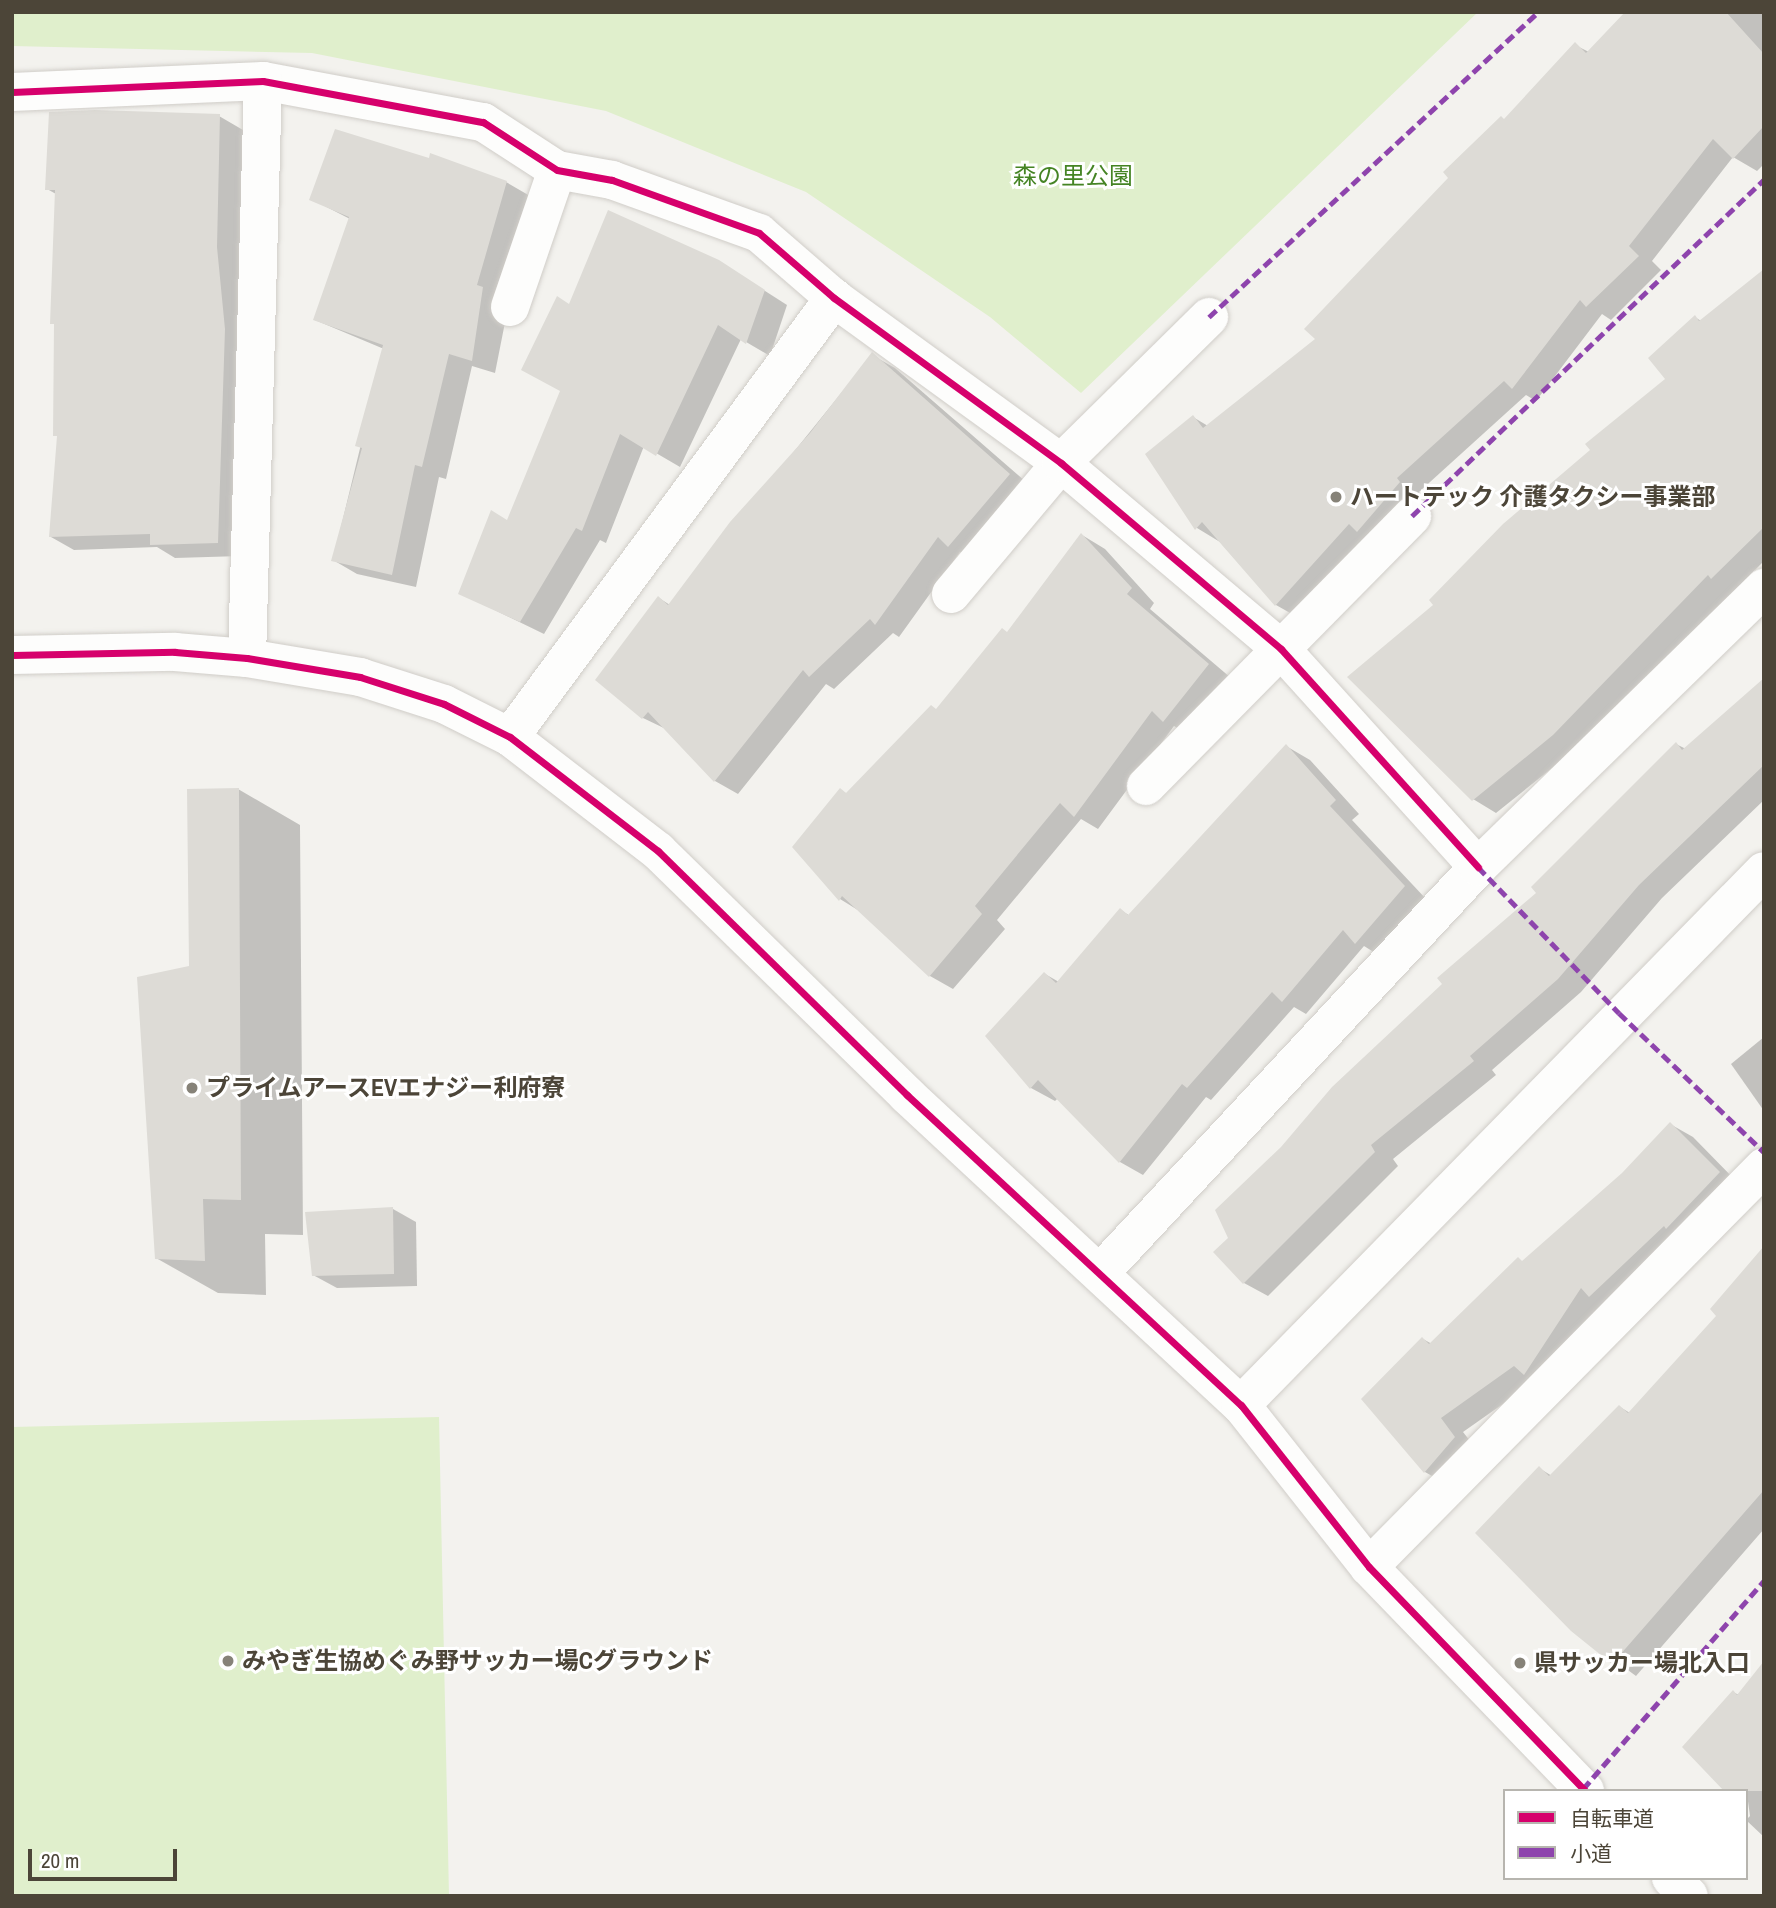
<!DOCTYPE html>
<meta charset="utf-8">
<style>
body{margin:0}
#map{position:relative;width:1776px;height:1908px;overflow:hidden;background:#f3f2ee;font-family:"Archivo Narrow","Noto Sans JP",sans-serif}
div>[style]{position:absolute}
.green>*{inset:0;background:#e0efcc}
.shadow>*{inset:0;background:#0003}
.building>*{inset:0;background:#dddbd6}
.roads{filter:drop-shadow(0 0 2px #d0cdc8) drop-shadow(0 0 2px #d0cdc8)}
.minor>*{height:38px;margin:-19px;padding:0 19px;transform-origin:19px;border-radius:19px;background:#fdfdfc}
.quiet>*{height:5px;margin-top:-2.5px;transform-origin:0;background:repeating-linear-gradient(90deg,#8e44ad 0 10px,transparent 0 15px)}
.cycleway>*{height:7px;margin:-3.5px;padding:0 3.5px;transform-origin:3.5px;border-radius:3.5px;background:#d6006c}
.dots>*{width:19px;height:19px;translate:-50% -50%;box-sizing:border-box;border:4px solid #fff;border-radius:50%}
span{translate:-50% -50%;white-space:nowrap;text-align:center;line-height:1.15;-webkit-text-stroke:6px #fff;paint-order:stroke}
.park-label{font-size:24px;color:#458424}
.poi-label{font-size:24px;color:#4c4538;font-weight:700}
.left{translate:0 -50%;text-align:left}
.frame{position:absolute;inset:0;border:14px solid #4c4538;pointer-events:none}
.legend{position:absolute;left:1503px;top:1789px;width:245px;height:91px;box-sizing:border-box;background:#fff;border:2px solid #b7b5af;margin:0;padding:9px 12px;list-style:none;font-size:21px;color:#4c4538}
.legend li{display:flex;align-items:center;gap:14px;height:35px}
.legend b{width:35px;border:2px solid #b7b5af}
.scale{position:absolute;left:28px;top:1849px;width:149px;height:32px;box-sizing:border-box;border:4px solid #4c4538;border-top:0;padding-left:9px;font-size:21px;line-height:24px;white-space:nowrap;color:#4c4538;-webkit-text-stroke:5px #fff;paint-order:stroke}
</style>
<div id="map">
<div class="green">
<i style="clip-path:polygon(12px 12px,1478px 12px,1081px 393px,990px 317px,806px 192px,606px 111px,312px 53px,12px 46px)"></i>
<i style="clip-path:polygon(439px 1417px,449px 1896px,12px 1896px,12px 1427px)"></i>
</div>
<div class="shadow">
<i style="clip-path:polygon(1627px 12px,1764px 12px,1764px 164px,1757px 171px,1733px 157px,1652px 261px,1661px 270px,1611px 320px,1602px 314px,1536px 401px,1526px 395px,1419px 492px,1422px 496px,1381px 544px,1299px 618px,1276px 605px,1220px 542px,1197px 528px,1147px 455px,1193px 417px,1208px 426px,1317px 339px,1575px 45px,1589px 52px)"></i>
<i style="clip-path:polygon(219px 116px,243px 130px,241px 556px,175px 558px,157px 547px,74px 550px,51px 537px,59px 437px,55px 435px,56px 194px,47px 189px)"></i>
<i style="clip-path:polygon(506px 182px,530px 196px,495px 373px,472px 366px,446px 479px,439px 477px,416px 587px,357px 574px,333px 560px,384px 349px,315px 320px,350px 219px,311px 199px)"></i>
<i style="clip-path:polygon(1764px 271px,1764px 561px,1577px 748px,1496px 813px,1473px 799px,1435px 605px,1668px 380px,1695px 317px,1701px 321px)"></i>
<i style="clip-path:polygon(742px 276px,787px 305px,770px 356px,741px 339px,680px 467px,644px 446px,606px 543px,600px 540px,544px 634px,460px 593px,509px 522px,562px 391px,570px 306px)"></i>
<i style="clip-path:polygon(872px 355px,895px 368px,1033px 488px,972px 559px,960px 552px,899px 637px,893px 633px,834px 689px,826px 684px,738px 794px,715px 781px,668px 730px,643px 718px,597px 680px,659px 598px,670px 605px)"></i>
<i style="clip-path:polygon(1082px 535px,1105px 549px,1154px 603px,1150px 609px,1231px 678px,1187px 734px,1174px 726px,1098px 829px,1081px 819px,997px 920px,1005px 929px,953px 989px,930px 976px,861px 912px,840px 899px,841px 790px,847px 794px,937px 710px,1008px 633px)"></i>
<i style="clip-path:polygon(1764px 680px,1764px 800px,1662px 898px,1581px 992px,1492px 1070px,1496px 1075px,1393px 1159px,1398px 1166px,1268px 1296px,1244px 1283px,1216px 1252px,1676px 744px,1686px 749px)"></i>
<i style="clip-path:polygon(1286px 746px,1310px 760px,1359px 814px,1352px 820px,1427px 900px,1380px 956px,1364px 946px,1306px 1014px,1294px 1007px,1211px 1100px,1206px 1097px,1143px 1175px,1120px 1162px,1058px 1098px,1055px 1101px,1031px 1088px,987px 1036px,1045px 974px,1059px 982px,1121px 910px,1130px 916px)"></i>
<i style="clip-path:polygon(238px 789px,300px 825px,303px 1235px,265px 1234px,266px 1295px,218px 1293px,156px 1258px)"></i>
<i style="clip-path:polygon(1764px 1037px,1764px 1111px,1731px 1064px)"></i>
<i style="clip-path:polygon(1670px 1124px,1693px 1137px,1742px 1187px,1537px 1380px,1463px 1432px,1478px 1451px,1448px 1485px,1425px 1472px,1364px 1399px,1423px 1339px,1432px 1344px,1623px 1174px)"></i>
<i style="clip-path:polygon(393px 1209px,416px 1222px,417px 1286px,337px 1288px,313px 1275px)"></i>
<i style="clip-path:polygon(1763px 1249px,1764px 1529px,1636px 1676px,1572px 1629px,1539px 1468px,1552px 1476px,1620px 1407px,1630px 1413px,1718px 1316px)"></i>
<i style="clip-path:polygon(1764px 1664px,1764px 1837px,1746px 1820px,1750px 1816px,1733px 1692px,1739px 1695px)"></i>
</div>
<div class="building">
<i style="clip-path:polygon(1625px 12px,1726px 12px,1764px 54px,1764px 126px,1733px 159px,1713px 139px,1629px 246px,1639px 256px,1586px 307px,1580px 300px,1512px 389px,1504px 381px,1397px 478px,1400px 482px,1357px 532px,1349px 524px,1275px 606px,1202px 522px,1195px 530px,1145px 454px,1193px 415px,1203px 428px,1315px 339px,1304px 329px,1448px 178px,1443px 172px,1501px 116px,1504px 119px,1575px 42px,1586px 53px)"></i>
<i style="clip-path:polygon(95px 110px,220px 114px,217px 247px,225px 329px,218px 543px,150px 545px,150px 534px,49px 537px,57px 436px,53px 436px,54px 324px,50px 324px,55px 190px,45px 190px,49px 112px)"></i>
<i style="clip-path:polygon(335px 129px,429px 158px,430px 153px,507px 181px,477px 285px,483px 287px,472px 361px,449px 354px,422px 467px,415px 465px,392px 575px,331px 561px,362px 448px,355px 446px,383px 345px,313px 320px,349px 217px,309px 200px)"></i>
<i style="clip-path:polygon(608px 210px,719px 260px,765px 290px,746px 344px,718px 325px,656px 456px,620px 434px,582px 531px,576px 528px,520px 622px,458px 594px,491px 510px,507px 520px,560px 391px,521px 370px,557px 296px,569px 304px)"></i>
<i style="clip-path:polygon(1764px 269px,1764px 527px,1711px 579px,1708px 575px,1553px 735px,1472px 801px,1347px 677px,1433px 605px,1429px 600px,1503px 524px,1590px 450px,1585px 444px,1665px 379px,1648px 358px,1695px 315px,1699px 321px)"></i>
<i style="clip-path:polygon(872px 352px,1010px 474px,948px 547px,938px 537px,875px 625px,870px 619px,809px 677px,803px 670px,714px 782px,648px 712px,642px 719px,595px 680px,658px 596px,668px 605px,730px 522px,810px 433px)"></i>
<i style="clip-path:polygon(1081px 533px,1132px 588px,1127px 594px,1209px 664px,1163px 722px,1152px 711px,1074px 817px,1060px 803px,975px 906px,982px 914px,929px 977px,842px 896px,839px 901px,792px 847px,840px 788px,846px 793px,931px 705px,936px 709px,1002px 628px,1007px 632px)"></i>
<i style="clip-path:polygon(1764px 678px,1764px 765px,1639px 885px,1558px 979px,1470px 1056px,1474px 1061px,1371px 1145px,1375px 1152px,1243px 1284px,1213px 1252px,1228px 1238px,1215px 1210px,1281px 1147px,1332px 1087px,1442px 984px,1437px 978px,1536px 893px,1531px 887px,1676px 742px,1682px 750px)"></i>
<i style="clip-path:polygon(1286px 744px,1336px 800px,1330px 806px,1405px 886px,1355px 944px,1343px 930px,1282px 1002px,1272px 992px,1187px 1088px,1182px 1084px,1119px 1163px,1038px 1080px,1030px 1089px,985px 1036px,1044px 972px,1056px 983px,1120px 908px,1128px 915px)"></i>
<i style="clip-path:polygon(239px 788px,241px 1200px,203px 1199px,205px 1261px,155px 1259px,137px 977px,189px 966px,187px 789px)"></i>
<i style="clip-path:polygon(1670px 1122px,1720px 1172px,1666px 1229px,1664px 1226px,1589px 1297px,1581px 1288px,1524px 1375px,1514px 1366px,1441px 1418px,1455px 1437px,1424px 1473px,1361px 1399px,1422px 1337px,1429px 1344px,1518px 1257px,1522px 1261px,1622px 1173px)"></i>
<i style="clip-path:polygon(393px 1207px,394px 1274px,312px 1276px,305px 1212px)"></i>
<i style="clip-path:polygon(1764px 1246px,1764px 1490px,1612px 1664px,1571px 1631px,1475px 1533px,1539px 1466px,1549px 1476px,1619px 1405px,1628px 1413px,1716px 1316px,1710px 1309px)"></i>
<i style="clip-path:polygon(1764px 1661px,1764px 1791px,1724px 1791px,1682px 1747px,1733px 1690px,1737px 1695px)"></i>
</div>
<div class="roads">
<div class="minor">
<i style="left:12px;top:92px;width:251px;rotate:-2.5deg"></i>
<i style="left:263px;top:81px;width:224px;rotate:10.6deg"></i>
<i style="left:483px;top:122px;width:88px;rotate:33deg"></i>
<i style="left:557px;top:170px;width:56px;rotate:10.3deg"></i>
<i style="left:612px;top:180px;width:156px;rotate:19.8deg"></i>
<i style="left:759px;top:233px;width:99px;rotate:40.9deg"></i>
<i style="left:834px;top:298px;width:281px;rotate:36deg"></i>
<i style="left:1061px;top:463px;width:288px;rotate:40.2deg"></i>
<i style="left:1281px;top:649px;width:294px;rotate:47.9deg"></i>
<i style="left:510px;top:307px;width:145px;rotate:-71.1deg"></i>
<i style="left:951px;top:594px;width:171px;rotate:-50deg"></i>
<i style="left:1061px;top:463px;width:208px;rotate:-44.6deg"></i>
<i style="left:12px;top:655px;width:163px;rotate:-1.1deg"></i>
<i style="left:175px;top:652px;width:72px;rotate:4.8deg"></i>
<i style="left:247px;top:658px;width:115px;rotate:9.5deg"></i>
<i style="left:360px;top:677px;width:88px;rotate:17.8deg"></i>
<i style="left:444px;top:704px;width:74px;rotate:26.6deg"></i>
<i style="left:510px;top:737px;width:187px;rotate:37.6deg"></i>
<i style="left:658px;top:851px;width:349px;rotate:44.4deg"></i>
<i style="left:907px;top:1095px;width:456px;rotate:42.9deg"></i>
<i style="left:1241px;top:1405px;width:206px;rotate:51.7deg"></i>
<i style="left:1369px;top:1567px;width:311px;rotate:46deg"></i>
<i style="left:247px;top:658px;width:577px;rotate:-88.41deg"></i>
<i style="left:510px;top:737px;width:546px;rotate:-53.57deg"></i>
<i style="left:1146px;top:786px;width:379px;rotate:-45.4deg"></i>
<i style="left:1101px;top:1272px;width:553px;rotate:-47.05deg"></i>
<i style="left:1478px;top:867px;width:400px;rotate:-44.3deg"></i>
<i style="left:1241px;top:1405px;width:747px;rotate:-45.6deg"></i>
<i style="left:1369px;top:1567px;width:562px;rotate:-45.36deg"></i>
<i style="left:1671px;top:1878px;width:25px;rotate:45deg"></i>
</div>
</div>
<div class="quiet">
<i style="left:1209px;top:317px;width:449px;rotate:-42.8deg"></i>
<i style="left:1412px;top:516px;width:487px;rotate:-43.7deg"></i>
<i style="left:1478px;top:867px;width:203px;rotate:46deg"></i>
<i style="left:1619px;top:1013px;width:201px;rotate:43.8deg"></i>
<i style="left:1583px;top:1789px;width:276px;rotate:-49deg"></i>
</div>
<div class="cycleway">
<i style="left:12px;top:92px;width:251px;rotate:-2.5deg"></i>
<i style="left:263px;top:81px;width:224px;rotate:10.6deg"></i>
<i style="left:483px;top:122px;width:88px;rotate:33deg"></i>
<i style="left:557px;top:170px;width:56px;rotate:10.3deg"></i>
<i style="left:612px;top:180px;width:156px;rotate:19.8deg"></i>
<i style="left:759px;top:233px;width:99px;rotate:40.9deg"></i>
<i style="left:834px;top:298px;width:281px;rotate:36deg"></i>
<i style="left:1061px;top:463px;width:288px;rotate:40.2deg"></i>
<i style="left:1281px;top:649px;width:294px;rotate:47.9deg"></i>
<i style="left:12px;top:655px;width:163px;rotate:-1.1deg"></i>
<i style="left:175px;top:652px;width:72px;rotate:4.8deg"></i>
<i style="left:247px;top:658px;width:115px;rotate:9.5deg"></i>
<i style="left:360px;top:677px;width:88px;rotate:17.8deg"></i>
<i style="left:444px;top:704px;width:74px;rotate:26.6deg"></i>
<i style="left:510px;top:737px;width:187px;rotate:37.6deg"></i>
<i style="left:658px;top:851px;width:349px;rotate:44.4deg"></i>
<i style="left:907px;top:1095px;width:456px;rotate:42.9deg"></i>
<i style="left:1241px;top:1405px;width:206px;rotate:51.7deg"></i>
<i style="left:1369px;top:1567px;width:311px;rotate:46deg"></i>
</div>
<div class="dots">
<i style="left:1336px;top:497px;background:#868278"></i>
<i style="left:192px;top:1088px;background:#868278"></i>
<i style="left:228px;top:1661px;background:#868278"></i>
<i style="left:1520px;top:1663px;background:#868278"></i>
</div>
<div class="park-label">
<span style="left:1073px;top:176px">森の里公園</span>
</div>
<div class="poi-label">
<span class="left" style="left:1350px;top:497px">ハートテック 介護タクシー事業部</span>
<span class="left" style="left:206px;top:1088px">プライムアースEVエナジー利府寮</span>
<span class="left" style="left:242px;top:1661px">みやぎ生協めぐみ野サッカー場Cグラウンド</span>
<span class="left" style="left:1534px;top:1663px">県サッカー場北入口</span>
</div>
<div class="frame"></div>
<ul class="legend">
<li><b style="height:9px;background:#d6006c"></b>自転車道</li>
<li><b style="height:9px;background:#8e44ad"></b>小道</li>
</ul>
<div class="scale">20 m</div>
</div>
